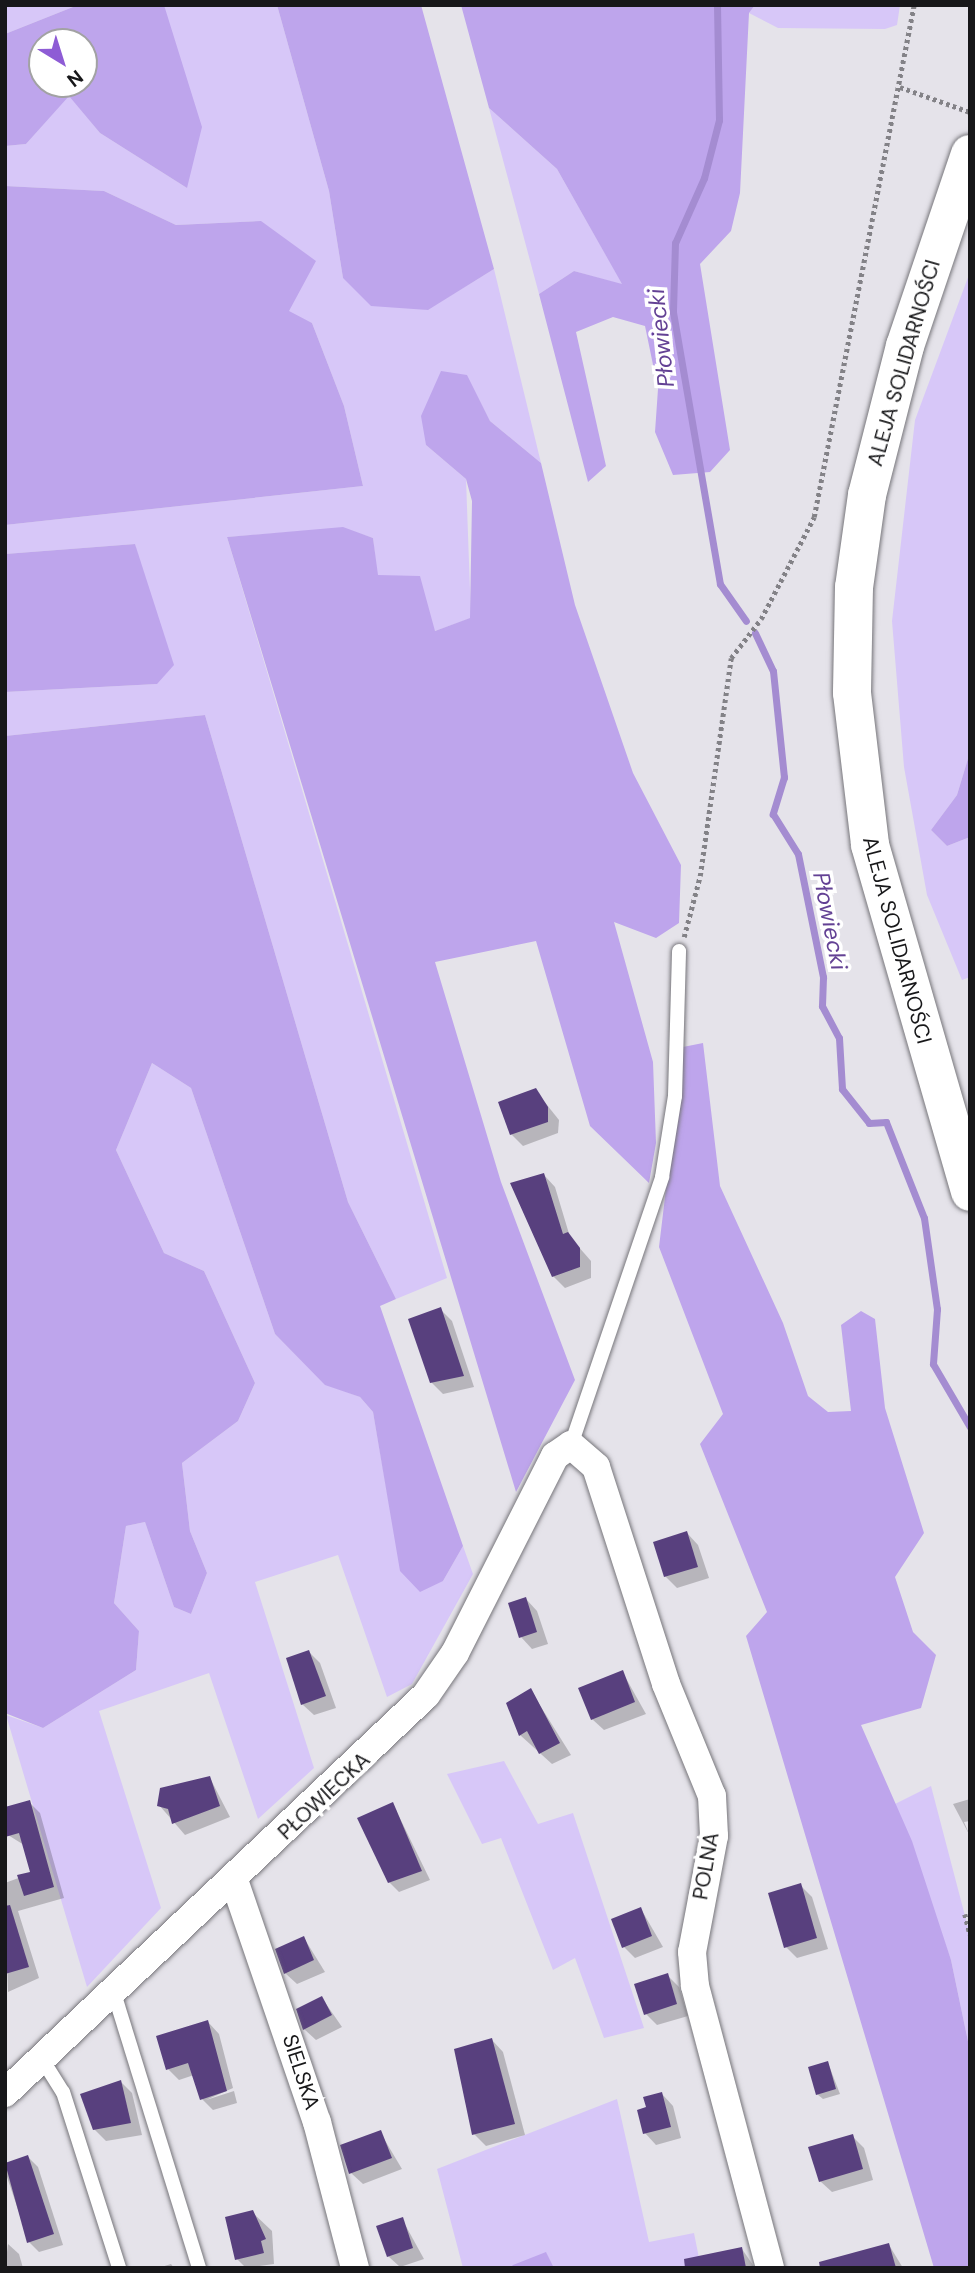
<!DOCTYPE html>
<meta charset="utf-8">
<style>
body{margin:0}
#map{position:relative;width:975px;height:2273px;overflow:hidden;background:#e5e3ea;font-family:"DM Sans",sans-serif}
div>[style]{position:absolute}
.green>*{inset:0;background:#d7c7f8}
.forest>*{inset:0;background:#bea5ec}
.shadow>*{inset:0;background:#0003}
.stream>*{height:7px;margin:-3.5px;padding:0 3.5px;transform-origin:3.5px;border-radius:3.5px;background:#a48cd1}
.building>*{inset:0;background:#58407e}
.path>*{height:4.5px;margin-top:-2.25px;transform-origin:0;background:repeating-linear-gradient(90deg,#838287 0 3.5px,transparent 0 7px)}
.roads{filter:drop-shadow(0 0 2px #77767b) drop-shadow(0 0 2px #77767b)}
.service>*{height:14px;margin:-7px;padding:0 7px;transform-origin:7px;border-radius:7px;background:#fff}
.minor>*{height:28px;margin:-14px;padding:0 14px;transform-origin:14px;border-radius:14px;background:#fff}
.secondary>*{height:38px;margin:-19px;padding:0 19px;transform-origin:19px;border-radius:19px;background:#fff}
span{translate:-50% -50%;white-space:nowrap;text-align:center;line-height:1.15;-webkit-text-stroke:7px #fff;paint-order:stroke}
.street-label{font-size:21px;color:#171719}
.water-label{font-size:23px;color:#634194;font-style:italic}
.frame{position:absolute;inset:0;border:7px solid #171719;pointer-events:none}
.north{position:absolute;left:28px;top:28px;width:70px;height:70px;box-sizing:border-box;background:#fff;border:2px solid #a2a2a3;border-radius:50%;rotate:142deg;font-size:19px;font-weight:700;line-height:28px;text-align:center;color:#171719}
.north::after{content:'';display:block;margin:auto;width:24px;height:32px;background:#8e5cd5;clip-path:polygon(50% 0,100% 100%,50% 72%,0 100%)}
</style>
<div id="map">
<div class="green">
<i style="clip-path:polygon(5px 5px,78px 5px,5px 34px)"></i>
<i style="clip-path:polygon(164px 5px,277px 5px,329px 191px,343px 278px,427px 310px,494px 269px,541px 463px,490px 421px,466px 375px,426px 445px,466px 479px,471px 618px,435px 631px,377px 575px,373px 538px,343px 528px,227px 537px,447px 1278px,396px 1299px,348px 1202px,205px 715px,5px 736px,5px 692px,157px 684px,135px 544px,5px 554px,5px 525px,363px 486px,344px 406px,312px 323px,288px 312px,261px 221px,176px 225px,104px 191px,5px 186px,5px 146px,26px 144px,69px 95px,100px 133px,187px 188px)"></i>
<i style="clip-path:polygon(755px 5px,900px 5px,897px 25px,885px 29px,778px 28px,749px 13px)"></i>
<i style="clip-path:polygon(489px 108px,557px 169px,623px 285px,574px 271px,539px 294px)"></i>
<i style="clip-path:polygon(970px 272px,970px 752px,957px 795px,931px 830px,947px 846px,970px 837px,970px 977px,962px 980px,927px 895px,904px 767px,892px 621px,915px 420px)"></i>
<i style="clip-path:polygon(152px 1063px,191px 1088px,275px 1334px,325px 1384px,360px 1397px,373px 1412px,401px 1571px,443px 1581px,463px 1546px,473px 1574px,412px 1684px,387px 1697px,338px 1555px,255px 1582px,314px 1768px,258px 1819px,209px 1673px,99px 1711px,161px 1908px,87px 1987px,6px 1715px,43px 1728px,136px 1670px,139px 1631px,114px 1603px,126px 1526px,145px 1522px,174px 1607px,191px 1614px,207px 1573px,190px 1531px,182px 1463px,238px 1421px,255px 1383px,204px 1271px,164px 1253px,116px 1150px)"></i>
<i style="clip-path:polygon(504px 1761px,538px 1824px,573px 1813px,644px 2028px,604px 2038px,575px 1958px,553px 1970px,501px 1838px,482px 1844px,447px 1774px)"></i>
<i style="clip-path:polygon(931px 1786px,970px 1935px,970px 2051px,951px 1960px,895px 1804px)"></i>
<i style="clip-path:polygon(617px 2099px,649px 2242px,694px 2233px,701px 2268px,554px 2268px,546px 2253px,510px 2268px,463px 2268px,437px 2169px)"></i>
</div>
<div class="forest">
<i style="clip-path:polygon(evenodd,78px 5px,164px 5px,202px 127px,187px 188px,100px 133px,69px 96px,26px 144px,5px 146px,5px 34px,78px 5px,84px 42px,84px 84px,42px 84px,42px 42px,84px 42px)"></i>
<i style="clip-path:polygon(277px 5px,421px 5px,494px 269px,428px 310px,371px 306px,343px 278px,329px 191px)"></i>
<i style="clip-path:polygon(461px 5px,755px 5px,749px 13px,740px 193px,731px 231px,700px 264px,730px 450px,710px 472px,673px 475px,655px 432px,658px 389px,645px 326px,613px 317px,576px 332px,606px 466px,588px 482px,539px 294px,574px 271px,622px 284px,557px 169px,489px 108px)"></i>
<i style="clip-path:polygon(5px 186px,104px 191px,176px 225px,261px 221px,316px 261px,289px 311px,312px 323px,344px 406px,363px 486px,5px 525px)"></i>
<i style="clip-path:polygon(441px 371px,467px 375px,490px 421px,541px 463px,575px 605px,633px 773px,681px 865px,679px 923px,656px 938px,614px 922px,653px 1062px,656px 1143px,649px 1183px,590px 1126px,536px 941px,435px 962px,501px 1182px,575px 1380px,516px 1492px,227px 537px,343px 527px,373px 538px,378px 575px,420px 576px,435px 631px,470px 618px,472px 501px,466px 479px,426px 445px,421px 416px)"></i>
<i style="clip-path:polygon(135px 544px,174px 665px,157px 684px,5px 692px,5px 554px)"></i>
<i style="clip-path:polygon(205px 715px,348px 1202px,396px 1299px,380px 1306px,463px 1546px,443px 1581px,420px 1592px,400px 1571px,373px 1412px,360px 1397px,325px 1385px,275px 1334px,191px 1088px,152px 1063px,116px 1150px,164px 1253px,204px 1271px,255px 1383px,238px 1421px,182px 1463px,190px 1531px,207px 1573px,191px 1614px,174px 1607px,145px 1522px,126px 1526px,114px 1603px,139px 1631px,136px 1670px,43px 1728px,5px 1713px,5px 736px)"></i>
<i style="clip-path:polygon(970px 752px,970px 837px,947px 846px,931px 830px,957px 795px)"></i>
<i style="clip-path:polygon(703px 1043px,720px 1186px,783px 1323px,808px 1396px,828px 1412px,851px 1411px,841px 1325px,861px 1311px,875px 1319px,885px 1408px,924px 1533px,895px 1577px,913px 1632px,936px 1655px,921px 1708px,861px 1725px,912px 1841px,951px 1960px,970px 2051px,970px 2268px,934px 2268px,746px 1636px,767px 1612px,700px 1444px,723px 1414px,659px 1247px,683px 1047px)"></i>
<i style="clip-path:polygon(546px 2252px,554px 2268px,510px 2268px,513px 2265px)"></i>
</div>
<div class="shadow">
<i style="clip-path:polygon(535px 1090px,559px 1120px,558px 1133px,523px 1146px,511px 1134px)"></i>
<i style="clip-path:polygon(544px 1175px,555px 1187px,570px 1237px,591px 1261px,591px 1278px,565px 1288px,553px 1276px)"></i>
<i style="clip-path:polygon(440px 1309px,452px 1321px,474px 1387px,443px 1394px,431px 1382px)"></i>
<i style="clip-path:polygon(687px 1533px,698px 1545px,709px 1578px,677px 1588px,665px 1576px)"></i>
<i style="clip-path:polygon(526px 1599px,537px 1611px,548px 1644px,532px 1649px,521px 1637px,510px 1604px)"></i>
<i style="clip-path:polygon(309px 1652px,320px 1663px,336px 1708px,314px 1715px,302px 1704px)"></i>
<i style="clip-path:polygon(623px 1673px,646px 1714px,604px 1730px,592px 1719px)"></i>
<i style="clip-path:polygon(531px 1691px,571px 1755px,552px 1764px,520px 1735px)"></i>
<i style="clip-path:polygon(210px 1778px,230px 1817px,185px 1835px,159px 1805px)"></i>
<i style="clip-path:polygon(970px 1799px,970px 1821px,964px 1822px,970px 1836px,953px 1804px)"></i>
<i style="clip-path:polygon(29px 1802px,40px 1813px,64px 1898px,18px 1911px,39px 1978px,8px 1992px,5px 1883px,32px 1873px,24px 1845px,8px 1835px)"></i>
<i style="clip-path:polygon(393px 1804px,430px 1880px,399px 1892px,389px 1882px)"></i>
<i style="clip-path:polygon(800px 1885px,812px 1897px,828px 1949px,797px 1958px,786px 1947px)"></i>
<i style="clip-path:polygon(641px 1909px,663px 1947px,635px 1958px,624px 1947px)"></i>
<i style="clip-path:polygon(304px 1938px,325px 1972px,297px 1984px,285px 1973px)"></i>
<i style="clip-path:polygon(667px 1975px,679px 1987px,688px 2016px,657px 2025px,646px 2014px)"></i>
<i style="clip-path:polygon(322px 1998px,342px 2027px,316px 2040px,304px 2029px)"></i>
<i style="clip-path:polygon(208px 2022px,219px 2034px,233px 2088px,206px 2100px,234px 2091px,237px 2103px,213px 2110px,202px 2099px,194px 2075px,179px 2080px,168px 2069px)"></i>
<i style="clip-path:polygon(492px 2040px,503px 2052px,525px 2135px,486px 2146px,474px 2134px)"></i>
<i style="clip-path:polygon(828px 2063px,840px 2094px,823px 2099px,817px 2094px)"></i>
<i style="clip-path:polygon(121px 2082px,132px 2093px,142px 2135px,106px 2141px,94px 2129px)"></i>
<i style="clip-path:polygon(662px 2094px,673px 2106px,681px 2138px,656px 2145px,645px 2133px,648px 2109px)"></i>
<i style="clip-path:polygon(380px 2132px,402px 2169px,363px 2184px,351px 2173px)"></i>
<i style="clip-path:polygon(852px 2136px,864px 2148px,873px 2180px,832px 2192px,820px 2181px)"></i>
<i style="clip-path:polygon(28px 2157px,38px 2167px,63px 2245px,39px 2252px,29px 2242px,5px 2171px,5px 2165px)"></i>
<i style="clip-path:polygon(252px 2212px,272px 2231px,274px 2264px,246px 2268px,237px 2259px)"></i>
<i style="clip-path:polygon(402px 2219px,424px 2259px,400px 2267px,388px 2256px)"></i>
<i style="clip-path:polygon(8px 2244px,19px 2254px,23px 2268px,5px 2268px)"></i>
<i style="clip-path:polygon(889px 2245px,903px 2268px,855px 2268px)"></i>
<i style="clip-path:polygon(742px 2249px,755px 2268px,719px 2268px)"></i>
<i style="clip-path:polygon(171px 2264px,174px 2268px,158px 2268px)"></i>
</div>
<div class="stream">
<i style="left:717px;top:5px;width:115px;rotate:89deg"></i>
<i style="left:719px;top:120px;width:60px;rotate:104.5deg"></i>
<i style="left:704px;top:178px;width:71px;rotate:114deg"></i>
<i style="left:675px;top:243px;width:69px;rotate:91.7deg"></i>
<i style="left:673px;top:312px;width:276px;rotate:80.2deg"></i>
<i style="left:720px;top:584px;width:45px;rotate:54.9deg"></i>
<i style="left:755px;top:633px;width:42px;rotate:64.7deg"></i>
<i style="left:773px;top:671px;width:107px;rotate:84.1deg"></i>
<i style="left:784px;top:777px;width:39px;rotate:107deg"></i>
<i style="left:773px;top:814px;width:47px;rotate:58deg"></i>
<i style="left:798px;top:854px;width:126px;rotate:78.5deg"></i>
<i style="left:823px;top:977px;width:29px;rotate:92deg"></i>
<i style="left:822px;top:1006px;width:36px;rotate:62deg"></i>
<i style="left:839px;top:1038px;width:51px;rotate:86.6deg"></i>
<i style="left:842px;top:1089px;width:43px;rotate:51.5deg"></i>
<i style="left:869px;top:1123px;width:17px;rotate:-3deg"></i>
<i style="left:886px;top:1122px;width:103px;rotate:68.4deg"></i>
<i style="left:924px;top:1218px;width:92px;rotate:81.9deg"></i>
<i style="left:937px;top:1309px;width:55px;rotate:94.2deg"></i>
<i style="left:933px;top:1364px;width:73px;rotate:59.6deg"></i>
</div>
<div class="building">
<i style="clip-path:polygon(536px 1088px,548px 1107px,548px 1122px,510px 1135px,498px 1102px)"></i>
<i style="clip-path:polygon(544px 1173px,563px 1234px,568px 1232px,580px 1248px,580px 1267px,552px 1277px,510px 1183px)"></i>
<i style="clip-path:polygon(441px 1307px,464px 1376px,430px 1383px,408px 1319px)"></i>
<i style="clip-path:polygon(687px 1531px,698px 1567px,664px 1577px,653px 1542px)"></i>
<i style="clip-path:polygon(526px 1597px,537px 1632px,519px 1638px,508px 1603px)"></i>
<i style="clip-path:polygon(309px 1650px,326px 1696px,301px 1705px,286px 1658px)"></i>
<i style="clip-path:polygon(623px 1670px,635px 1702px,591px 1720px,578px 1688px)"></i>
<i style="clip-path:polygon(531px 1688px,560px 1743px,539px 1754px,527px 1731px,519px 1736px,506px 1703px)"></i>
<i style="clip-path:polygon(210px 1776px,220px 1806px,172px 1824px,168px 1809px,157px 1806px,160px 1788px)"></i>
<i style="clip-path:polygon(30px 1800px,54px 1887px,24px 1896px,17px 1875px,30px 1872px,19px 1833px,5px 1837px,5px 1807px)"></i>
<i style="clip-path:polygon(393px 1802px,422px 1871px,388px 1883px,357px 1818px)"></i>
<i style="clip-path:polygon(801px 1883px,817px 1938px,784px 1948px,768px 1893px)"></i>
<i style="clip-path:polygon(10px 1905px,29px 1967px,5px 1974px,5px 1906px)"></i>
<i style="clip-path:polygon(641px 1907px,652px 1936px,622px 1948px,611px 1919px)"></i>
<i style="clip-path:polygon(304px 1936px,314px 1960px,284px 1974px,275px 1949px)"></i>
<i style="clip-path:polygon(668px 1973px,677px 2004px,644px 2015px,634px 1984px)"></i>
<i style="clip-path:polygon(322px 1996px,332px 2015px,303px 2030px,296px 2009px)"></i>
<i style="clip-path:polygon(208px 2020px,227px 2091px,200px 2100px,188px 2063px,166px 2070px,156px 2036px)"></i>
<i style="clip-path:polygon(492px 2038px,515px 2124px,472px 2135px,454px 2049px)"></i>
<i style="clip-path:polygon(828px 2061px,836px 2089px,816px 2095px,808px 2067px)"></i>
<i style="clip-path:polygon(121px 2080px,131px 2123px,93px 2130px,80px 2094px)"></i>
<i style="clip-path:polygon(662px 2092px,671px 2127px,643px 2134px,637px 2110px,646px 2107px,643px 2097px)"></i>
<i style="clip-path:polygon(381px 2130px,392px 2158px,349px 2174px,340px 2145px)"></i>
<i style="clip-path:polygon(853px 2134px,863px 2169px,819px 2182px,808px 2147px)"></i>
<i style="clip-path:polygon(28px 2155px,54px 2234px,27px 2243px,5px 2163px)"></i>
<i style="clip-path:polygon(253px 2210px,266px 2239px,261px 2241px,264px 2253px,235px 2260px,225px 2217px)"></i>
<i style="clip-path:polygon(403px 2217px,413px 2248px,387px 2257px,376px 2226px)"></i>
<i style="clip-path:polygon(889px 2243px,896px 2268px,820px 2268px,819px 2262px)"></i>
<i style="clip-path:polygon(742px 2247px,746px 2268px,685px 2268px,684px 2259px)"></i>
</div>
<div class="path">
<i style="left:900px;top:87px;width:74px;rotate:19.7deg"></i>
<i style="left:684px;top:937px;width:63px;rotate:-75.3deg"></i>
<i style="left:700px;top:876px;width:220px;rotate:-81.9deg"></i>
<i style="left:731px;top:658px;width:49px;rotate:-52.4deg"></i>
<i style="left:761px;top:619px;width:115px;rotate:-62.5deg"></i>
<i style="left:814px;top:517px;width:522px;rotate:-78.95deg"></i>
<i style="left:965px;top:1914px;width:21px;rotate:76deg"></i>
</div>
<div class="roads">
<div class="service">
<i style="left:571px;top:1445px;width:283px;rotate:-71.2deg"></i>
<i style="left:662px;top:1177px;width:82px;rotate:-80.9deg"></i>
<i style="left:675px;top:1096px;width:145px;rotate:-88.4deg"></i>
<i style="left:114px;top:1993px;width:288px;rotate:72.8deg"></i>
<i style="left:42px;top:2059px;width:39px;rotate:58deg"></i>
<i style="left:63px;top:2092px;width:185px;rotate:72.3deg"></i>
</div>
<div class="minor">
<i style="left:234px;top:1880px;width:256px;rotate:71.1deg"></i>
<i style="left:317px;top:2122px;width:151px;rotate:75.4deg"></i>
<i style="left:5px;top:2093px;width:579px;rotate:-43.39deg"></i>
<i style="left:426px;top:1695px;width:51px;rotate:-55.4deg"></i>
<i style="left:455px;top:1653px;width:221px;rotate:-63.1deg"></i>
<i style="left:555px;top:1456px;width:19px;rotate:-35deg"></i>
<i style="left:571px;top:1445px;width:33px;rotate:41deg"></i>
<i style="left:596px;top:1467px;width:228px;rotate:72.1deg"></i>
<i style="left:666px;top:1684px;width:121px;rotate:67.7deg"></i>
<i style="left:712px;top:1796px;width:40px;rotate:87.1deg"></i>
<i style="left:714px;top:1836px;width:118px;rotate:100.7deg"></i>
<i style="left:692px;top:1952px;width:34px;rotate:85deg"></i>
<i style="left:695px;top:1986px;width:292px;rotate:75.1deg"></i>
</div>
<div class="secondary">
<i style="left:970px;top:154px;width:203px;rotate:108.7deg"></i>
<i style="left:905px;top:346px;width:154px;rotate:104.3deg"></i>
<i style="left:867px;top:495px;width:93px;rotate:98deg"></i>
<i style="left:854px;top:587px;width:106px;rotate:91.1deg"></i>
<i style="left:852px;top:693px;width:153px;rotate:83.2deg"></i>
<i style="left:870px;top:845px;width:361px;rotate:73.9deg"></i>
</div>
</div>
<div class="street-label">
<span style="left:904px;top:363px;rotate:-74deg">ALEJA SOLIDARNOŚCI</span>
<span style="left:897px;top:940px;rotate:75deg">ALEJA SOLIDARNOŚCI</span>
<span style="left:324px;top:1796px;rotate:-43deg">PŁOWIECKA</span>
<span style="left:706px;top:1866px;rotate:-80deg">POLNA</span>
<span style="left:301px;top:2072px;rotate:72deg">SIELSKA</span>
</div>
<div class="water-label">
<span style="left:661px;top:338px;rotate:-96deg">Płowiecki</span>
<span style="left:830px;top:921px;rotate:79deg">Płowiecki</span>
</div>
<div class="frame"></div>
<div class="north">N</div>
</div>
